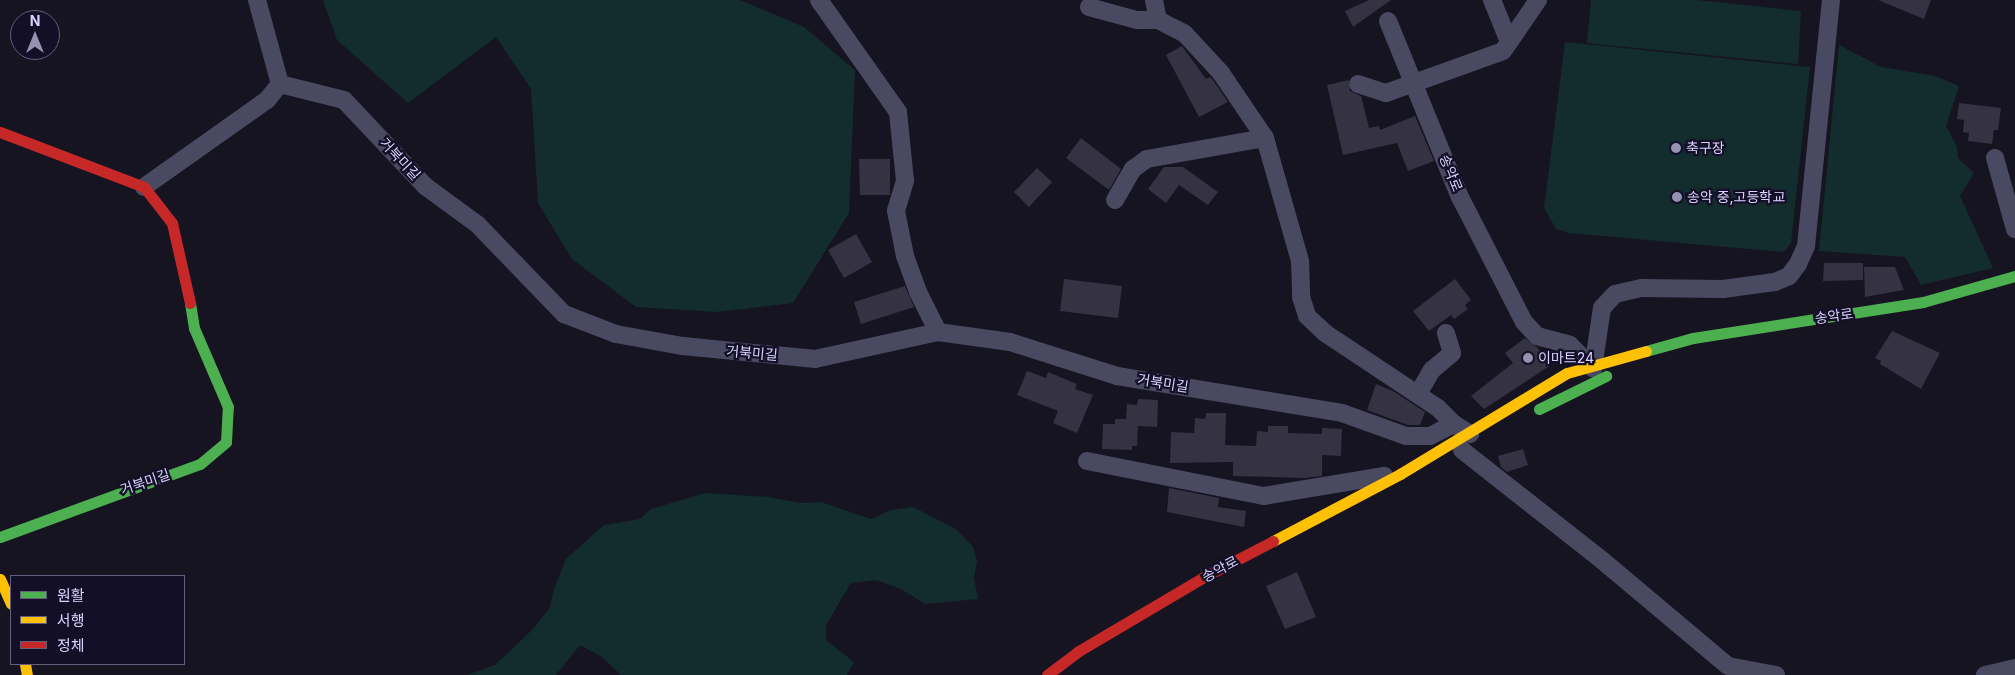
<!DOCTYPE html>
<meta charset="utf-8">
<style>
body{margin:0}
#map{position:relative;width:2015px;height:675px;overflow:hidden;background:#161421;font-family:Inter,"Noto Sans KR",sans-serif}
div>[style]{position:absolute}
.green>*{inset:0;background:#132c2d}
.building>*{inset:0;background:#343243}
.street>*{height:18px;margin:-9px;padding:0 9px;transform-origin:9px;border-radius:9px;background:#4a4962}
.fast>*{height:11px;margin:-5.5px;padding:0 5.5px;transform-origin:5.5px;border-radius:5.5px;background:#4caf50}
.slow>*{height:11px;margin:-5.5px;padding:0 5.5px;transform-origin:5.5px;border-radius:5.5px;background:#ffc107}
.jam>*{height:11px;margin:-5.5px;padding:0 5.5px;transform-origin:5.5px;border-radius:5.5px;background:#c62828}
.dots>*{width:14px;height:14px;translate:-50% -50%;box-sizing:border-box;border:2px solid #130f26;border-radius:50%}
span{translate:-50% -50%;white-space:nowrap;text-align:center;line-height:1.15;-webkit-text-stroke:4.5px #130f26;paint-order:stroke}
.poi-label{font-size:14px;color:#d9d4ff}
.left{translate:0 -50%;text-align:left}
.street-label{font-size:14px;color:#d9d4ff}
.legend{position:absolute;left:10px;top:575px;width:175px;height:90px;box-sizing:border-box;background:#130f26;border:1px solid #625e7d;margin:0;padding:6px 9px;list-style:none;font-size:15px;color:#d9d4ff}
.legend li{display:flex;align-items:center;gap:10px;height:25px}
.legend b{width:25px;border:1px solid #625e7d}
.north{position:absolute;left:10px;top:10px;width:50px;height:50px;box-sizing:border-box;background:#130f26;border:1px solid #625e7d;border-radius:50%;rotate:0deg;font-size:14px;font-weight:700;line-height:20px;text-align:center;color:#d9d4ff}
.north::after{content:'';display:block;margin:auto;width:18px;height:22px;background:#9591b1;clip-path:polygon(50% 0,100% 100%,50% 72%,0 100%)}
</style>
<div id="map">
<div class="green">
<i style="clip-path:polygon(323px 0,740px 0,804px 27px,855px 70px,849px 213px,793px 303px,717px 312px,636px 307px,572px 259px,538px 203px,531px 89px,496px 37px,408px 103px,337px 40px)"></i>
<i style="clip-path:polygon(1591px 0,1697px 0,1801px 11px,1798px 64px,1587px 43px)"></i>
<i style="clip-path:polygon(1565px 42px,1810px 67px,1791px 243px,1784px 252px,1569px 233px,1556px 229px,1544px 208px)"></i>
<i style="clip-path:polygon(1839px 45px,1881px 67px,1935px 76px,1959px 86px,1946px 126px,1957px 147px,1958px 158px,1974px 173px,1960px 196px,1993px 268px,1921px 285px,1905px 257px,1819px 251px)"></i>
<i style="clip-path:polygon(705px 493px,769px 497px,800px 503px,821px 502px,871px 519px,891px 510px,913px 507px,956px 529px,973px 547px,977px 561px,974px 578px,978px 599px,925px 604px,901px 589px,876px 580px,851px 583px,826px 625px,826px 640px,854px 662px,847px 675px,621px 675px,602px 657px,580px 645px,556px 675px,467px 675px,495px 665px,535px 627px,550px 607px,554px 589px,566px 559px,604px 525px,640px 519px,651px 509px)"></i>
</div>
<div class="building">
<i style="clip-path:polygon(1369px 0,1391px 0,1353px 27px,1345px 11px)"></i>
<i style="clip-path:polygon(1878px 0,1931px 0,1924px 19px)"></i>
<i style="clip-path:polygon(1182px 46px,1206px 79px,1210px 77px,1213px 80px,1228px 102px,1199px 117px,1166px 55px)"></i>
<i style="clip-path:polygon(1349px 80px,1350px 91px,1361px 96px,1369px 128px,1379px 126px,1380px 130px,1415px 116px,1434px 161px,1408px 171px,1397px 143px,1343px 155px,1327px 85px)"></i>
<i style="clip-path:polygon(1959px 103px,2001px 108px,1998px 130px,1994px 130px,1992px 144px,1968px 141px,1969px 133px,1963px 132px,1964px 120px,1957px 119px)"></i>
<i style="clip-path:polygon(1081px 138px,1121px 169px,1109px 190px,1066px 158px)"></i>
<i style="clip-path:polygon(859px 159px,890px 159px,890px 195px,860px 195px)"></i>
<i style="clip-path:polygon(1164px 167px,1183px 167px,1218px 192px,1208px 205px,1179px 185px,1166px 203px,1148px 189px)"></i>
<i style="clip-path:polygon(1037px 168px,1052px 182px,1029px 207px,1014px 192px)"></i>
<i style="clip-path:polygon(856px 234px,872px 262px,844px 278px,828px 250px)"></i>
<i style="clip-path:polygon(1824px 263px,1863px 263px,1863px 280px,1823px 281px)"></i>
<i style="clip-path:polygon(1864px 267px,1895px 267px,1904px 290px,1865px 297px)"></i>
<i style="clip-path:polygon(1064px 279px,1122px 286px,1118px 318px,1060px 311px)"></i>
<i style="clip-path:polygon(1455px 279px,1471px 300px,1465px 305px,1468px 309px,1454px 319px,1451px 315px,1429px 331px,1413px 311px)"></i>
<i style="clip-path:polygon(905px 286px,914px 307px,861px 324px,854px 302px)"></i>
<i style="clip-path:polygon(1892px 331px,1940px 353px,1921px 389px,1880px 364px,1881px 361px,1875px 358px)"></i>
<i style="clip-path:polygon(1525px 338px,1537px 347px,1551px 365px,1484px 409px,1471px 396px,1513px 363px,1505px 353px)"></i>
<i style="clip-path:polygon(1027px 371px,1046px 378px,1048px 372px,1077px 384px,1075px 389px,1093px 395px,1077px 433px,1053px 423px,1058px 411px,1017px 395px)"></i>
<i style="clip-path:polygon(1376px 384px,1393px 391px,1425px 412px,1420px 425px,1408px 425px,1367px 410px)"></i>
<i style="clip-path:polygon(1138px 399px,1158px 400px,1157px 427px,1138px 426px,1137px 446px,1132px 446px,1132px 450px,1102px 449px,1103px 424px,1115px 424px,1115px 419px,1126px 419px,1127px 404px,1137px 405px)"></i>
<i style="clip-path:polygon(1206px 413px,1226px 413px,1225px 445px,1256px 446px,1257px 431px,1268px 432px,1268px 426px,1288px 426px,1288px 433px,1322px 434px,1322px 428px,1342px 429px,1341px 456px,1322px 455px,1322px 476px,1305px 478px,1233px 476px,1233px 462px,1170px 463px,1171px 432px,1194px 433px,1195px 418px,1205px 419px)"></i>
<i style="clip-path:polygon(1523px 449px,1528px 465px,1507px 472px,1501px 467px,1498px 456px)"></i>
<i style="clip-path:polygon(1169px 488px,1219px 498px,1218px 507px,1246px 511px,1244px 527px,1167px 512px)"></i>
<i style="clip-path:polygon(1297px 572px,1316px 617px,1285px 629px,1266px 586px)"></i>
</div>
<div class="street">
<i style="left:257px;top:0;width:87px;rotate:74.7deg"></i>
<i style="left:819px;top:0;width:137px;rotate:54.8deg"></i>
<i style="left:898px;top:112px;width:69px;rotate:84.2deg"></i>
<i style="left:905px;top:181px;width:31px;rotate:107deg"></i>
<i style="left:896px;top:211px;width:46px;rotate:78.7deg"></i>
<i style="left:905px;top:256px;width:38px;rotate:70deg"></i>
<i style="left:918px;top:292px;width:45px;rotate:63.4deg"></i>
<i style="left:1154px;top:0;width:20px;rotate:79deg"></i>
<i style="left:1158px;top:20px;width:30px;rotate:27deg"></i>
<i style="left:1185px;top:34px;width:53px;rotate:47.3deg"></i>
<i style="left:1221px;top:73px;width:78px;rotate:55.9deg"></i>
<i style="left:1265px;top:138px;width:128px;rotate:74.1deg"></i>
<i style="left:1300px;top:261px;width:36px;rotate:88deg"></i>
<i style="left:1301px;top:297px;width:20px;rotate:72deg"></i>
<i style="left:1307px;top:316px;width:25px;rotate:43deg"></i>
<i style="left:1325px;top:333px;width:136px;rotate:33.6deg"></i>
<i style="left:1438px;top:408px;width:23px;rotate:45deg"></i>
<i style="left:1492px;top:0;width:45px;rotate:68deg"></i>
<i style="left:1089px;top:7px;width:50px;rotate:15.2deg"></i>
<i style="left:1137px;top:20px;width:21px"></i>
<i style="left:1388px;top:21px;width:190px;rotate:67.8deg"></i>
<i style="left:1460px;top:197px;width:140px;rotate:62.9deg"></i>
<i style="left:1524px;top:322px;width:19px;rotate:47deg"></i>
<i style="left:1537px;top:336px;width:34px;rotate:15deg"></i>
<i style="left:1570px;top:345px;width:33px;rotate:45deg"></i>
<i style="left:1358px;top:84px;width:29px;rotate:18deg"></i>
<i style="left:1386px;top:93px;width:124px;rotate:-19.7deg"></i>
<i style="left:1503px;top:51px;width:62px;rotate:-55.5deg"></i>
<i style="left:1995px;top:158px;width:74px;rotate:74.3deg"></i>
<i style="left:144px;top:187px;width:151px;rotate:-35.3deg"></i>
<i style="left:267px;top:100px;width:21px;rotate:-51deg"></i>
<i style="left:280px;top:84px;width:66px;rotate:14deg"></i>
<i style="left:344px;top:100px;width:118px;rotate:46.7deg"></i>
<i style="left:425px;top:186px;width:66px;rotate:36.3deg"></i>
<i style="left:478px;top:225px;width:124px;rotate:46deg"></i>
<i style="left:564px;top:314px;width:56px;rotate:21deg"></i>
<i style="left:616px;top:334px;width:68px;rotate:10.2deg"></i>
<i style="left:683px;top:346px;width:133px;rotate:5.6deg"></i>
<i style="left:815px;top:359px;width:126px;rotate:-12.4deg"></i>
<i style="left:938px;top:332px;width:73px;rotate:7.9deg"></i>
<i style="left:1010px;top:342px;width:112px;rotate:17.6deg"></i>
<i style="left:1117px;top:376px;width:228px;rotate:9.3deg"></i>
<i style="left:1342px;top:413px;width:68px;rotate:19.8deg"></i>
<i style="left:1406px;top:436px;width:24px"></i>
<i style="left:1430px;top:436px;width:27px;rotate:-27deg"></i>
<i style="left:1454px;top:424px;width:19px;rotate:32deg"></i>
<i style="left:1115px;top:200px;width:36px;rotate:-60deg"></i>
<i style="left:1133px;top:169px;width:17px;rotate:-36deg"></i>
<i style="left:1147px;top:159px;width:120px;rotate:-10.1deg"></i>
<i style="left:1593px;top:368px;width:61px;rotate:-81.5deg"></i>
<i style="left:1602px;top:308px;width:19px;rotate:-47deg"></i>
<i style="left:1615px;top:294px;width:28px;rotate:-13deg"></i>
<i style="left:1642px;top:288px;width:81px;rotate:0.7deg"></i>
<i style="left:1723px;top:289px;width:52px;rotate:-7.7deg"></i>
<i style="left:1775px;top:282px;width:15px;rotate:-23deg"></i>
<i style="left:1789px;top:276px;width:15px;rotate:-53deg"></i>
<i style="left:1798px;top:264px;width:20px;rotate:-66deg"></i>
<i style="left:1806px;top:246px;width:247px;rotate:-84.2deg"></i>
<i style="left:1418px;top:394px;width:28px;rotate:-60deg"></i>
<i style="left:1432px;top:370px;width:26px;rotate:-40deg"></i>
<i style="left:1452px;top:353px;width:21px;rotate:-107deg"></i>
<i style="left:1462px;top:450px;width:179px;rotate:38.2deg"></i>
<i style="left:1603px;top:561px;width:163px;rotate:40deg"></i>
<i style="left:1728px;top:666px;width:49px;rotate:10.6deg"></i>
<i style="left:1087px;top:461px;width:180px;rotate:11.2deg"></i>
<i style="left:1264px;top:496px;width:122px;rotate:-9.5deg"></i>
<i style="left:1985px;top:675px;width:31px;rotate:-13deg"></i>
</div>
<div class="fast">
<i style="left:1646px;top:351px;width:49px;rotate:-15.5deg"></i>
<i style="left:1693px;top:338px;width:233px;rotate:-8.9deg"></i>
<i style="left:1923px;top:302px;width:96px;rotate:-15.8deg"></i>
<i style="left:1539px;top:409px;width:75px;rotate:-26.2deg"></i>
<i style="left:0;top:537px;width:213px;rotate:-20.1deg"></i>
<i style="left:200px;top:464px;width:34px;rotate:-40deg"></i>
<i style="left:226px;top:442px;width:35px;rotate:-87deg"></i>
<i style="left:228px;top:407px;width:86px;rotate:-113.3deg"></i>
<i style="left:194px;top:328px;width:25px;rotate:-99deg"></i>
</div>
<div class="slow">
<i style="left:1273px;top:541px;width:144px;rotate:-27.8deg"></i>
<i style="left:1400px;top:474px;width:195px;rotate:-31.2deg"></i>
<i style="left:1567px;top:373px;width:82px;rotate:-15.6deg"></i>
<i style="left:0;top:579px;width:27px;rotate:66deg"></i>
<i style="left:25px;top:664px;width:11px;rotate:80deg"></i>
</div>
<div class="jam">
<i style="left:0;top:132px;width:154px;rotate:20.9deg"></i>
<i style="left:144px;top:187px;width:46px;rotate:52.1deg"></i>
<i style="left:172px;top:223px;width:82px;rotate:77.3deg"></i>
<i style="left:1047px;top:675px;width:38px;rotate:-37deg"></i>
<i style="left:1077px;top:652px;width:145px;rotate:-30.6deg"></i>
<i style="left:1202px;top:578px;width:80px;rotate:-27.5deg"></i>
</div>
<div class="dots">
<i style="left:1676px;top:148px;background:#9591b1"></i>
<i style="left:1677px;top:197px;background:#9591b1"></i>
<i style="left:1528px;top:358px;background:#9591b1"></i>
</div>
<div class="poi-label">
<span class="left" style="left:1686px;top:148px">축구장</span>
<span class="left" style="left:1687px;top:197px">송악 중,고등학교</span>
<span class="left" style="left:1538px;top:358px">이마트24</span>
</div>
<div class="street-label">
<span style="left:400px;top:159px;rotate:47deg">거북미길</span>
<span style="left:1451px;top:173px;rotate:68deg">송악로</span>
<span style="left:1834px;top:316px;rotate:-8deg">송악로</span>
<span style="left:752px;top:353px;rotate:5deg">거북미길</span>
<span style="left:1163px;top:383px;rotate:9deg">거북미길</span>
<span style="left:145px;top:482px;rotate:-19deg">거북미길</span>
<span style="left:1220px;top:569px;rotate:-28deg">송악로</span>
</div>
<ul class="legend">
<li><b style="height:6px;background:#4caf50"></b>원활</li>
<li><b style="height:6px;background:#ffc107"></b>서행</li>
<li><b style="height:6px;background:#c62828"></b>정체</li>
</ul>
<div class="north">N</div>
</div>
